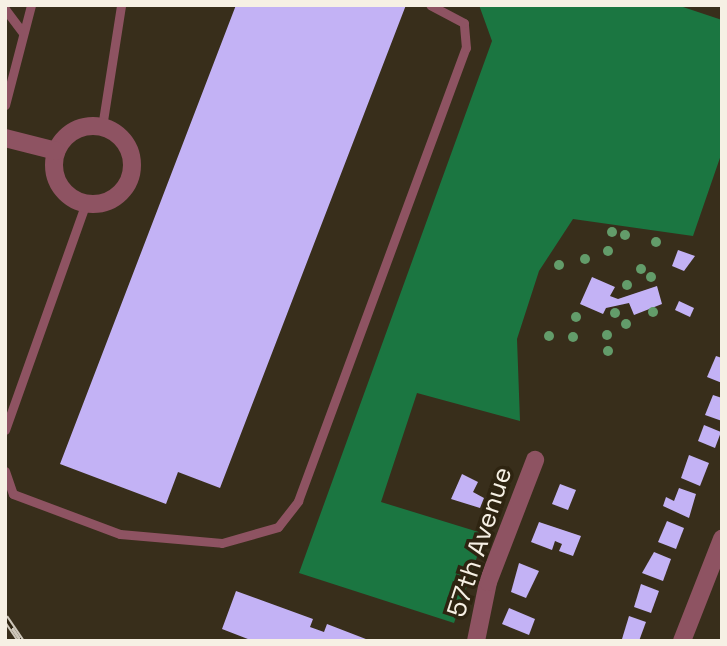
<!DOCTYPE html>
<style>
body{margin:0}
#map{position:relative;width:727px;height:646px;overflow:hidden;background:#382e1b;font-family:"Space Grotesk",sans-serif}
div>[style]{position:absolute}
.forest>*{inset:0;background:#1b7641}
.building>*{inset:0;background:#c3b2f5}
.service>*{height:9px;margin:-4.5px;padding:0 4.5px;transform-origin:4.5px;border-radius:4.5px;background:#8e5362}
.minor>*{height:18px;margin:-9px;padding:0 9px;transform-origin:9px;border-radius:9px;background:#8e5362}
.minor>.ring{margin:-9px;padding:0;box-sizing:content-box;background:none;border:18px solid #8e5362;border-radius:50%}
.rail>*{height:7px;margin-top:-3.5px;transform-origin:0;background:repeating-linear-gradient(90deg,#2e2411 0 13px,#cec7ba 0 26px);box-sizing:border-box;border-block:2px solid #cec7ba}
.trees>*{width:10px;height:10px;margin:-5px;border-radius:50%;background:#639c6a}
span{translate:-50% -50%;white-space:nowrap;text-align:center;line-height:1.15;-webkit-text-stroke:7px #2e2411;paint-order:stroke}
.street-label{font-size:26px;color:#f6f0e4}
.frame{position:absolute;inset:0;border:7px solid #f6f0e4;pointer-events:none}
</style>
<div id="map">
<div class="forest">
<i style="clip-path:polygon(479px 5px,677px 5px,722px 20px,722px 152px,693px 236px,573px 219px,539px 271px,517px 339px,520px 421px,417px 393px,381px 502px,485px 534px,454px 623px,299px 573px,492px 41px)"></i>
</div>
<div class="building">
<i style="clip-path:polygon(236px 5px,406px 5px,220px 488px,178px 472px,166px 504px,60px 464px)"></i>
<i style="clip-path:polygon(678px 250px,695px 256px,684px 271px,672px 266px)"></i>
<i style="clip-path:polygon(592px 277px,615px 287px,610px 296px,618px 299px,657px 286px,662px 304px,634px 315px,629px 303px,606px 308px,603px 314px,580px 304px)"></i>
<i style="clip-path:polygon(679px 301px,694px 308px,690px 317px,675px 310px)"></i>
<i style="clip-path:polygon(716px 356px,722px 358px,722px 383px,707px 377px)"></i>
<i style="clip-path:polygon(713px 395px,722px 398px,722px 421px,705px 415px)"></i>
<i style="clip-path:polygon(704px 425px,721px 432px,715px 448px,698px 441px)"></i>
<i style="clip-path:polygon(689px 455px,709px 463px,700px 486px,681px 478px)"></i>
<i style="clip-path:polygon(462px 474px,478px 482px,473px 492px,484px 498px,480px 508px,451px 499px)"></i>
<i style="clip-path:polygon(560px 484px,576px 490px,568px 510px,552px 504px)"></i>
<i style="clip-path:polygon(679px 488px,696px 494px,689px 518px,663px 506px,666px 497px,674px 501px)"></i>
<i style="clip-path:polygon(667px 521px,684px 528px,676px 549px,658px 542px)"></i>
<i style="clip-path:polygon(539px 522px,581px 536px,573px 556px,559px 551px,562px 544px,555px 541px,552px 550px,531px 542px)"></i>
<i style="clip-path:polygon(654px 552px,671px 559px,663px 581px,642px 573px)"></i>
<i style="clip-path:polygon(519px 563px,539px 571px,526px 598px,511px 592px)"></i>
<i style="clip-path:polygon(641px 584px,659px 591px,651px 613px,634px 607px)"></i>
<i style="clip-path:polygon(236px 591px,313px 619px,310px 627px,324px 632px,327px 624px,371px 641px,253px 641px,222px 629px)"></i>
<i style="clip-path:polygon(509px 608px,535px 619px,529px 635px,502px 624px)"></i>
<i style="clip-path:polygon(629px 616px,646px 622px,639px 641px,622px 639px)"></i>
</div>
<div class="service">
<i style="left:5px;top:9px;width:30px;rotate:53deg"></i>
<i style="left:5px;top:105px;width:103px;rotate:-75.4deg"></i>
<i style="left:102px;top:127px;width:123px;rotate:-81.1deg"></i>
<i style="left:5px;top:430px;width:241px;rotate:-70.4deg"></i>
<i style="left:5px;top:471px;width:24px;rotate:71deg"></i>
<i style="left:13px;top:494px;width:114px;rotate:20.5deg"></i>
<i style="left:120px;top:534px;width:102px;rotate:5deg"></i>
<i style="left:222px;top:543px;width:58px;rotate:-15.9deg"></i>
<i style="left:278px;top:527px;width:33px;rotate:-52deg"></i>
<i style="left:298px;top:501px;width:483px;rotate:-69.7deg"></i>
<i style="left:466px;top:48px;width:25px;rotate:-95deg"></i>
<i style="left:464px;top:23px;width:38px;rotate:-152deg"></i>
</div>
<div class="minor">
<i class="ring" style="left:54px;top:126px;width:60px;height:60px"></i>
<i style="left:5px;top:138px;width:53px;rotate:14.3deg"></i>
<i style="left:476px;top:641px;width:60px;rotate:-78.5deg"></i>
<i style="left:488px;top:582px;width:131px;rotate:-68.9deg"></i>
<i style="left:682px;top:641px;width:110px;rotate:-68.6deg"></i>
</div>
<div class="rail">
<i style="left:5px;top:617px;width:29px;rotate:56deg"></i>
</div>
<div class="trees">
<i style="left:612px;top:232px"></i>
<i style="left:625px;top:235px"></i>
<i style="left:656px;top:242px"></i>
<i style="left:608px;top:251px"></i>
<i style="left:585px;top:259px"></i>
<i style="left:559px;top:265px"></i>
<i style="left:641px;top:269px"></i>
<i style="left:651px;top:277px"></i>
<i style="left:627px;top:285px"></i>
<i style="left:653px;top:312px"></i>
<i style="left:615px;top:313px"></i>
<i style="left:576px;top:317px"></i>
<i style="left:626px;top:324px"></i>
<i style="left:607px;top:335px"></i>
<i style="left:549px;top:336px"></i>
<i style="left:573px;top:337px"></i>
<i style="left:608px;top:351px"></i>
</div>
<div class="street-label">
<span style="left:480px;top:542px;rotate:-72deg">57th Avenue</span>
</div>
<div class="frame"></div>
</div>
